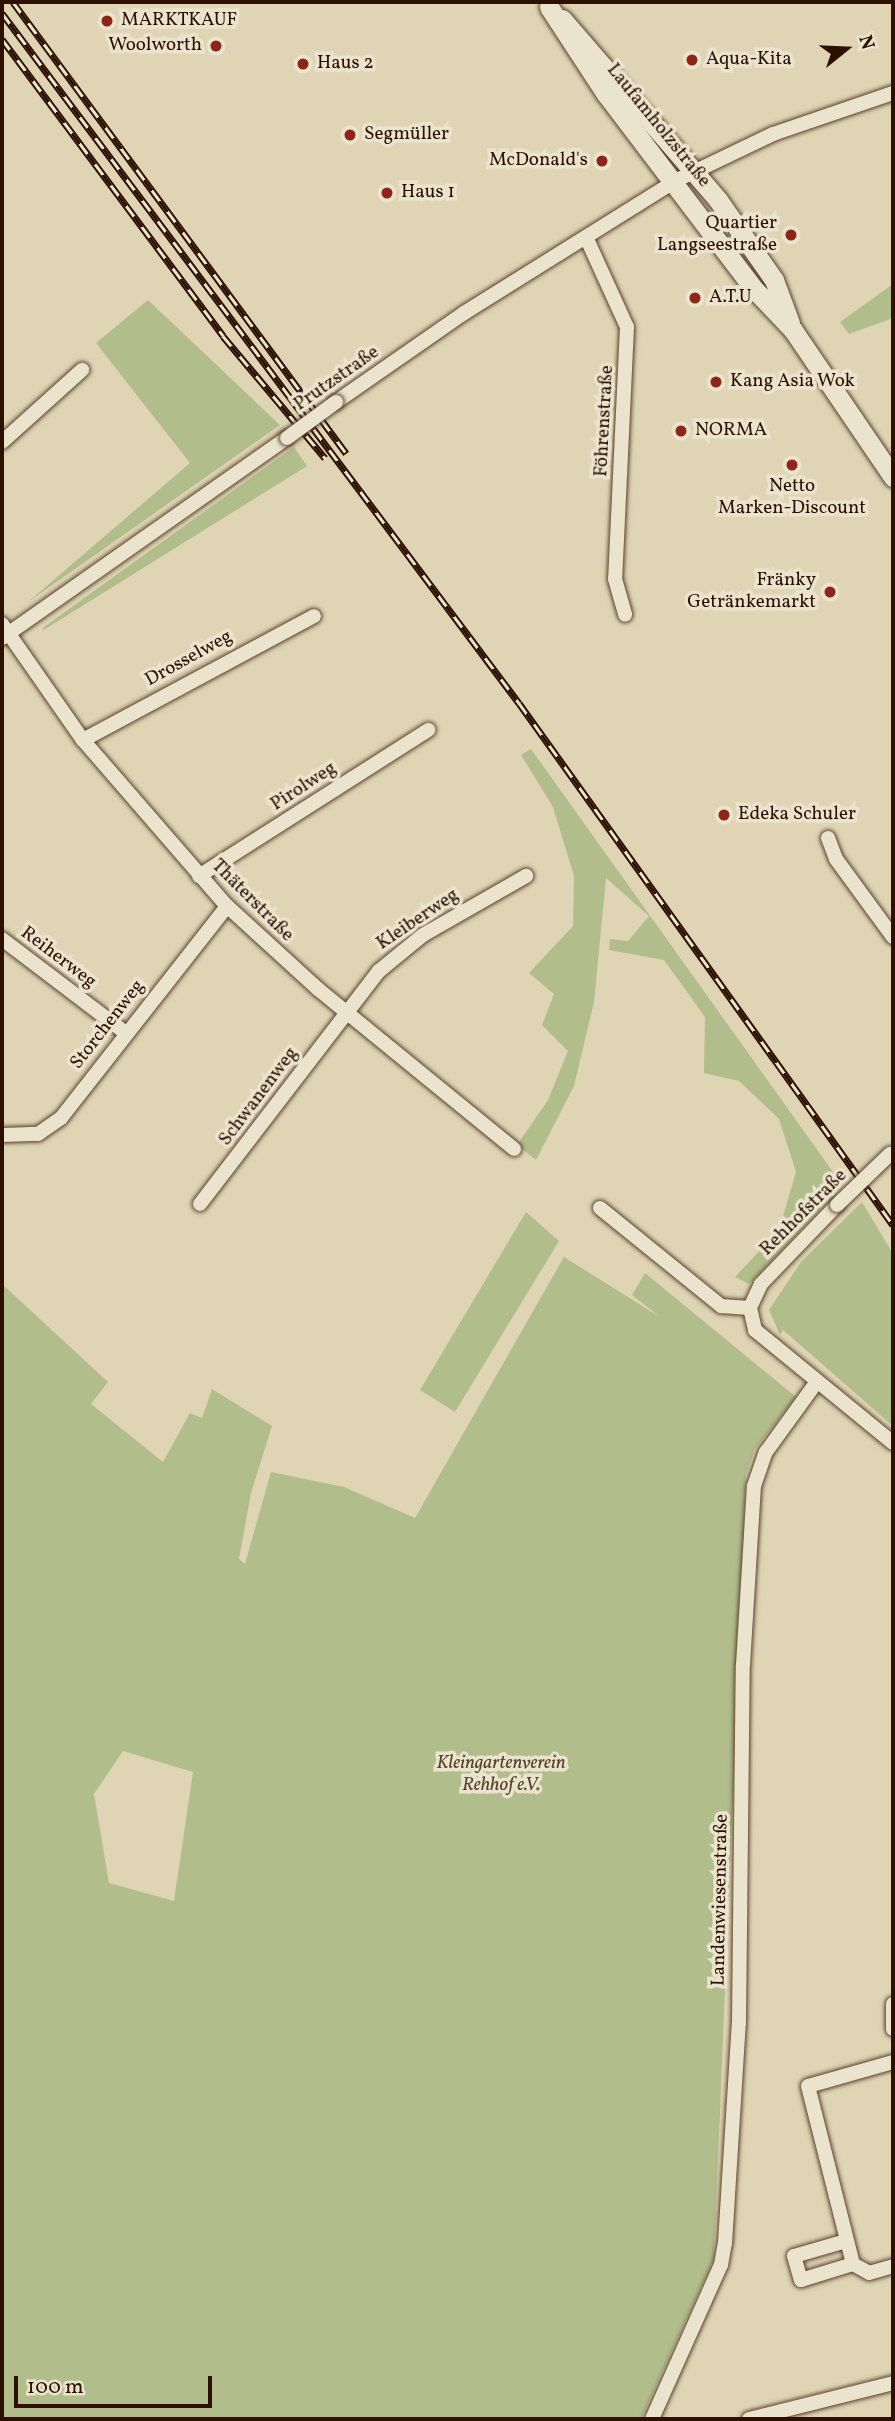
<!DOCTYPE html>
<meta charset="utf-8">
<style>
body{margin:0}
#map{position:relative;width:895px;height:2421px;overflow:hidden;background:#dfd5b4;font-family:Vollkorn,serif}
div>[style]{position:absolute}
.green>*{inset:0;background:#b2bd8c}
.roads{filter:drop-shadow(0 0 2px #5a412d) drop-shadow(0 0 2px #5a412d)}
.minor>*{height:14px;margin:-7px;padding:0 7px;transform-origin:7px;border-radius:7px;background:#eae4ce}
.secondary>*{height:19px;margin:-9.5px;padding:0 9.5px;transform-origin:9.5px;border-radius:9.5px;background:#eae4ce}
.rail>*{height:7px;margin-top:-3.5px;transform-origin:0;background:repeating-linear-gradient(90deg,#eae4ce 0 13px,#2d1000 0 26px);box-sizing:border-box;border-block:2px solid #2d1000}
.bridges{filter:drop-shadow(0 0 2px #5a412d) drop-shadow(0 0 2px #5a412d)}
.minor-bridge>*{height:14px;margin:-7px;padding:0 7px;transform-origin:7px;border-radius:7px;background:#eae4ce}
.dots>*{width:19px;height:19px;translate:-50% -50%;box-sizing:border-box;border:4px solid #eae4ce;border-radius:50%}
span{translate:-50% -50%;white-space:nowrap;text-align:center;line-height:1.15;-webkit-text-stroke:7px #eae4ce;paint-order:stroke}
.poi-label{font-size:19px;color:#2d1000}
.left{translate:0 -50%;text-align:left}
.right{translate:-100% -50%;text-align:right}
.street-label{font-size:19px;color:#2d1000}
.park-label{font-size:19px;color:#55442a;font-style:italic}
.frame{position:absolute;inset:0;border:4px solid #2d1000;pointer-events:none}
.north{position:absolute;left:811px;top:14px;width:70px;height:70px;-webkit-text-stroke:5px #eae4ce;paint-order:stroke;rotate:72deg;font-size:19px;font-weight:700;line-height:28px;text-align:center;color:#2d1000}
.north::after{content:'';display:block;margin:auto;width:24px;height:32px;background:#2d1000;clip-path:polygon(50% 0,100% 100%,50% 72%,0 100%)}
.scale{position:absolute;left:14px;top:2376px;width:198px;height:32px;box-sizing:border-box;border:4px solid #2d1000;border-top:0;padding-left:9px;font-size:21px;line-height:24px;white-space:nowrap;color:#2d1000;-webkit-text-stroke:5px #eae4ce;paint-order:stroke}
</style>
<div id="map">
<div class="green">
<i style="clip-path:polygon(893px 284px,893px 318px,849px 334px,840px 322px)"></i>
<i style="clip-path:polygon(148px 300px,280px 425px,28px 602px,190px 463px,96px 343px)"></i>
<i style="clip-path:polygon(294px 447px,307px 466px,42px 631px,44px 627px)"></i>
<i style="clip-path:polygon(531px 749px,843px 1186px,749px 1284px,735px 1277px,779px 1230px,796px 1172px,779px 1119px,739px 1081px,704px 1073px,705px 1017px,664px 960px,609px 950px,610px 939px,628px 941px,649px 916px,606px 878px,594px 1002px,574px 1086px,536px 1160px,517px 1145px,548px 1100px,568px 1051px,542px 1025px,554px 994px,529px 973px,573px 926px,574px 876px,553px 807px,521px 755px)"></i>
<i style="clip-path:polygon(862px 1202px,893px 1254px,893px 1426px,783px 1330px,780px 1335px,769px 1310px,801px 1262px)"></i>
<i style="clip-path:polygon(526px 1212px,559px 1241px,455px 1412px,420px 1390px)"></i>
<i style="clip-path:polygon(evenodd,564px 1257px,660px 1317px,632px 1295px,645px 1273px,796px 1397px,755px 1449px,746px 1474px,714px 2258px,641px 2419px,2px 2419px,2px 1284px,108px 1382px,91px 1404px,163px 1462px,190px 1413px,202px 1418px,212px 1389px,272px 1426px,251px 1493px,239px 1559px,245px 1564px,271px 1472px,344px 1487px,415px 1518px,564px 1257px,123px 1751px,193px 1772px,174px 1901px,109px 1883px,94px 1794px,123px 1751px)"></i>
</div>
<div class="roads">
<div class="minor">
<i style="left:586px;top:237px;width:99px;rotate:65.5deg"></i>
<i style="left:627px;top:327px;width:252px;rotate:92.7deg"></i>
<i style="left:615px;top:579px;width:37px;rotate:74deg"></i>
<i style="left:336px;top:402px;width:156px;rotate:-34.8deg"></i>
<i style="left:464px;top:313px;width:249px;rotate:-32deg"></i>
<i style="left:675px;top:181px;width:109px;rotate:-25.6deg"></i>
<i style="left:773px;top:134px;width:127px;rotate:-18.9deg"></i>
<i style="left:2px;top:442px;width:108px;rotate:-42deg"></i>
<i style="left:2px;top:624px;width:141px;rotate:55.1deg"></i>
<i style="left:83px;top:740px;width:220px;rotate:49.1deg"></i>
<i style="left:227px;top:906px;width:123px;rotate:42.4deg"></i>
<i style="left:318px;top:989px;width:253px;rotate:39.2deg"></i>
<i style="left:2px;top:638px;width:348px;rotate:-35.1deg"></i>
<i style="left:83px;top:740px;width:262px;rotate:-28.2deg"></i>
<i style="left:828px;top:838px;width:22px;rotate:69deg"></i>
<i style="left:836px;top:859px;width:97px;rotate:53.8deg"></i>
<i style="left:199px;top:876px;width:272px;rotate:-32.5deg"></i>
<i style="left:2px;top:939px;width:156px;rotate:37.2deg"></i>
<i style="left:2px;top:1135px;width:36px;rotate:-2deg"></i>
<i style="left:38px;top:1134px;width:28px;rotate:-35deg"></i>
<i style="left:61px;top:1118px;width:269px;rotate:-51.9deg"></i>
<i style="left:200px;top:1204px;width:294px;rotate:-52.5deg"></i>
<i style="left:379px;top:971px;width:57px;rotate:-39.3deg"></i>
<i style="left:423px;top:935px;width:119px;rotate:-29.8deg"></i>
<i style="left:837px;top:1205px;width:110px;rotate:133.9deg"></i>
<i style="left:761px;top:1284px;width:26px;rotate:115deg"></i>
<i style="left:750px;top:1308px;width:23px;rotate:77deg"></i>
<i style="left:755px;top:1330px;width:178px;rotate:39.3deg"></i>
<i style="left:600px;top:1208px;width:156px;rotate:39deg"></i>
<i style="left:721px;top:1306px;width:29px;rotate:4deg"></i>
<i style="left:893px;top:2004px;width:25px;rotate:90deg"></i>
<i style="left:893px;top:2062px;width:88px;rotate:164.2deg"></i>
<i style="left:808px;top:2086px;width:184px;rotate:75.8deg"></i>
<i style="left:853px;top:2264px;width:18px;rotate:29deg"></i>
<i style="left:869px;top:2273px;width:25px;rotate:-16deg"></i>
<i style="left:846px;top:2241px;width:54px;rotate:163.9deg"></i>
<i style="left:794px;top:2256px;width:25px;rotate:74deg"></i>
<i style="left:801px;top:2280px;width:54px;rotate:-17.1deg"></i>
<i style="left:652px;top:2419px;width:169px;rotate:-65.9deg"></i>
<i style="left:721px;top:2265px;width:22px;rotate:-80deg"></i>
<i style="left:725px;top:2243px;width:220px;rotate:-86.4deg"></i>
<i style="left:739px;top:2023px;width:358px;rotate:-89.4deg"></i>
<i style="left:743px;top:1665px;width:179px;rotate:-86.5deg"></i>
<i style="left:754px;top:1486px;width:36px;rotate:-71deg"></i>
<i style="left:766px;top:1452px;width:85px;rotate:-54.1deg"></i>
<i style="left:749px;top:2419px;width:148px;rotate:-14deg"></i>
</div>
<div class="secondary">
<i style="left:549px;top:7px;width:104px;rotate:56.8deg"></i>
<i style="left:606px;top:94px;width:245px;rotate:52.8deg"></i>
<i style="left:754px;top:289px;width:57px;rotate:46.4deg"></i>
<i style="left:793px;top:330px;width:178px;rotate:55.8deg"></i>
<i style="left:562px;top:19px;width:239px;rotate:49.2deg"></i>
<i style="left:718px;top:200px;width:98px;rotate:55deg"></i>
<i style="left:774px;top:280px;width:46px;rotate:69.6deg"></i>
</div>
</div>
<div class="rail">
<i style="left:13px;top:2px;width:561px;rotate:53.56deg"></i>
<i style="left:2px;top:13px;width:862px;rotate:53.16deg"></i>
<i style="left:519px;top:703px;width:642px;rotate:54.38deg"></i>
<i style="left:2px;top:39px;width:370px;rotate:53.3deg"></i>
<i style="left:223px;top:336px;width:159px;rotate:50.1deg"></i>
</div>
<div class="bridges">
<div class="minor-bridge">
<i style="left:287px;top:438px;width:61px;rotate:-36.3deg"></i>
<i style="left:837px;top:1205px;width:74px;rotate:-43.9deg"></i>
</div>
</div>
<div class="dots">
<i style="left:107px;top:21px;background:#8f2418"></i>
<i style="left:216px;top:46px;background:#8f2418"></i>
<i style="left:692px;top:60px;background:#8f2418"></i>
<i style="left:303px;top:64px;background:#8f2418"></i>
<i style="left:350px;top:135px;background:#8f2418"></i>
<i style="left:602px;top:161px;background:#8f2418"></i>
<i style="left:387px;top:193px;background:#8f2418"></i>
<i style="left:791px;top:235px;background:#8f2418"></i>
<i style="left:695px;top:298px;background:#8f2418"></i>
<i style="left:716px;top:382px;background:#8f2418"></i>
<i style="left:681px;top:431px;background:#8f2418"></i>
<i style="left:792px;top:465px;background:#8f2418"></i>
<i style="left:830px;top:592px;background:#8f2418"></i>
<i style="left:724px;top:815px;background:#8f2418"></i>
</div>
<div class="poi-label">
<span class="left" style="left:121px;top:21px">MARKTKAUF</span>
<span class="right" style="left:202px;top:46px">Woolworth</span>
<span class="left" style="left:706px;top:60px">Aqua-Kita</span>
<span class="left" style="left:317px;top:64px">Haus 2</span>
<span class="left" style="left:364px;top:135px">Segmüller</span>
<span class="right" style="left:588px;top:161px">McDonald's</span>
<span class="left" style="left:401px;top:193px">Haus 1</span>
<span class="right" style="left:777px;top:235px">Quartier<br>Langseestraße</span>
<span class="left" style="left:709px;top:298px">A.T.U</span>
<span class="left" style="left:730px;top:382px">Kang Asia Wok</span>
<span class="left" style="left:695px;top:431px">NORMA</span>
<span style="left:792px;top:498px">Netto<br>Marken-Discount</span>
<span class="right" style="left:816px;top:592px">Fränky<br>Getränkemarkt</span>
<span class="left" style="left:738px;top:815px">Edeka Schuler</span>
</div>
<div class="street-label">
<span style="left:658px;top:126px;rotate:51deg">Laufamholzstraße</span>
<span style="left:337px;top:379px;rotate:-35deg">Prutzstraße</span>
<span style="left:605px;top:421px;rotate:-87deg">Föhrenstraße</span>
<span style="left:189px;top:659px;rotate:-29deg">Drosselweg</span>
<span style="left:304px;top:787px;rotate:-33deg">Pirolweg</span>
<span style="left:252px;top:901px;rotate:45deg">Thäterstraße</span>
<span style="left:418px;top:920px;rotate:-34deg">Kleiberweg</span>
<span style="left:58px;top:958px;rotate:37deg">Reiherweg</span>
<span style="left:108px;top:1025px;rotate:-52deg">Storchenweg</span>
<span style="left:259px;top:1097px;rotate:-53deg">Schwanenweg</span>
<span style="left:804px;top:1213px;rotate:-45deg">Rehhofstraße</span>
<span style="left:721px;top:1900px;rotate:-89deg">Landenwiesenstraße</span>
</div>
<div class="park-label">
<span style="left:501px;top:1775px">Kleingartenverein<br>Rehhof e.V.</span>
</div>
<div class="frame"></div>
<div class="north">N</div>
<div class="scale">100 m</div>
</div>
